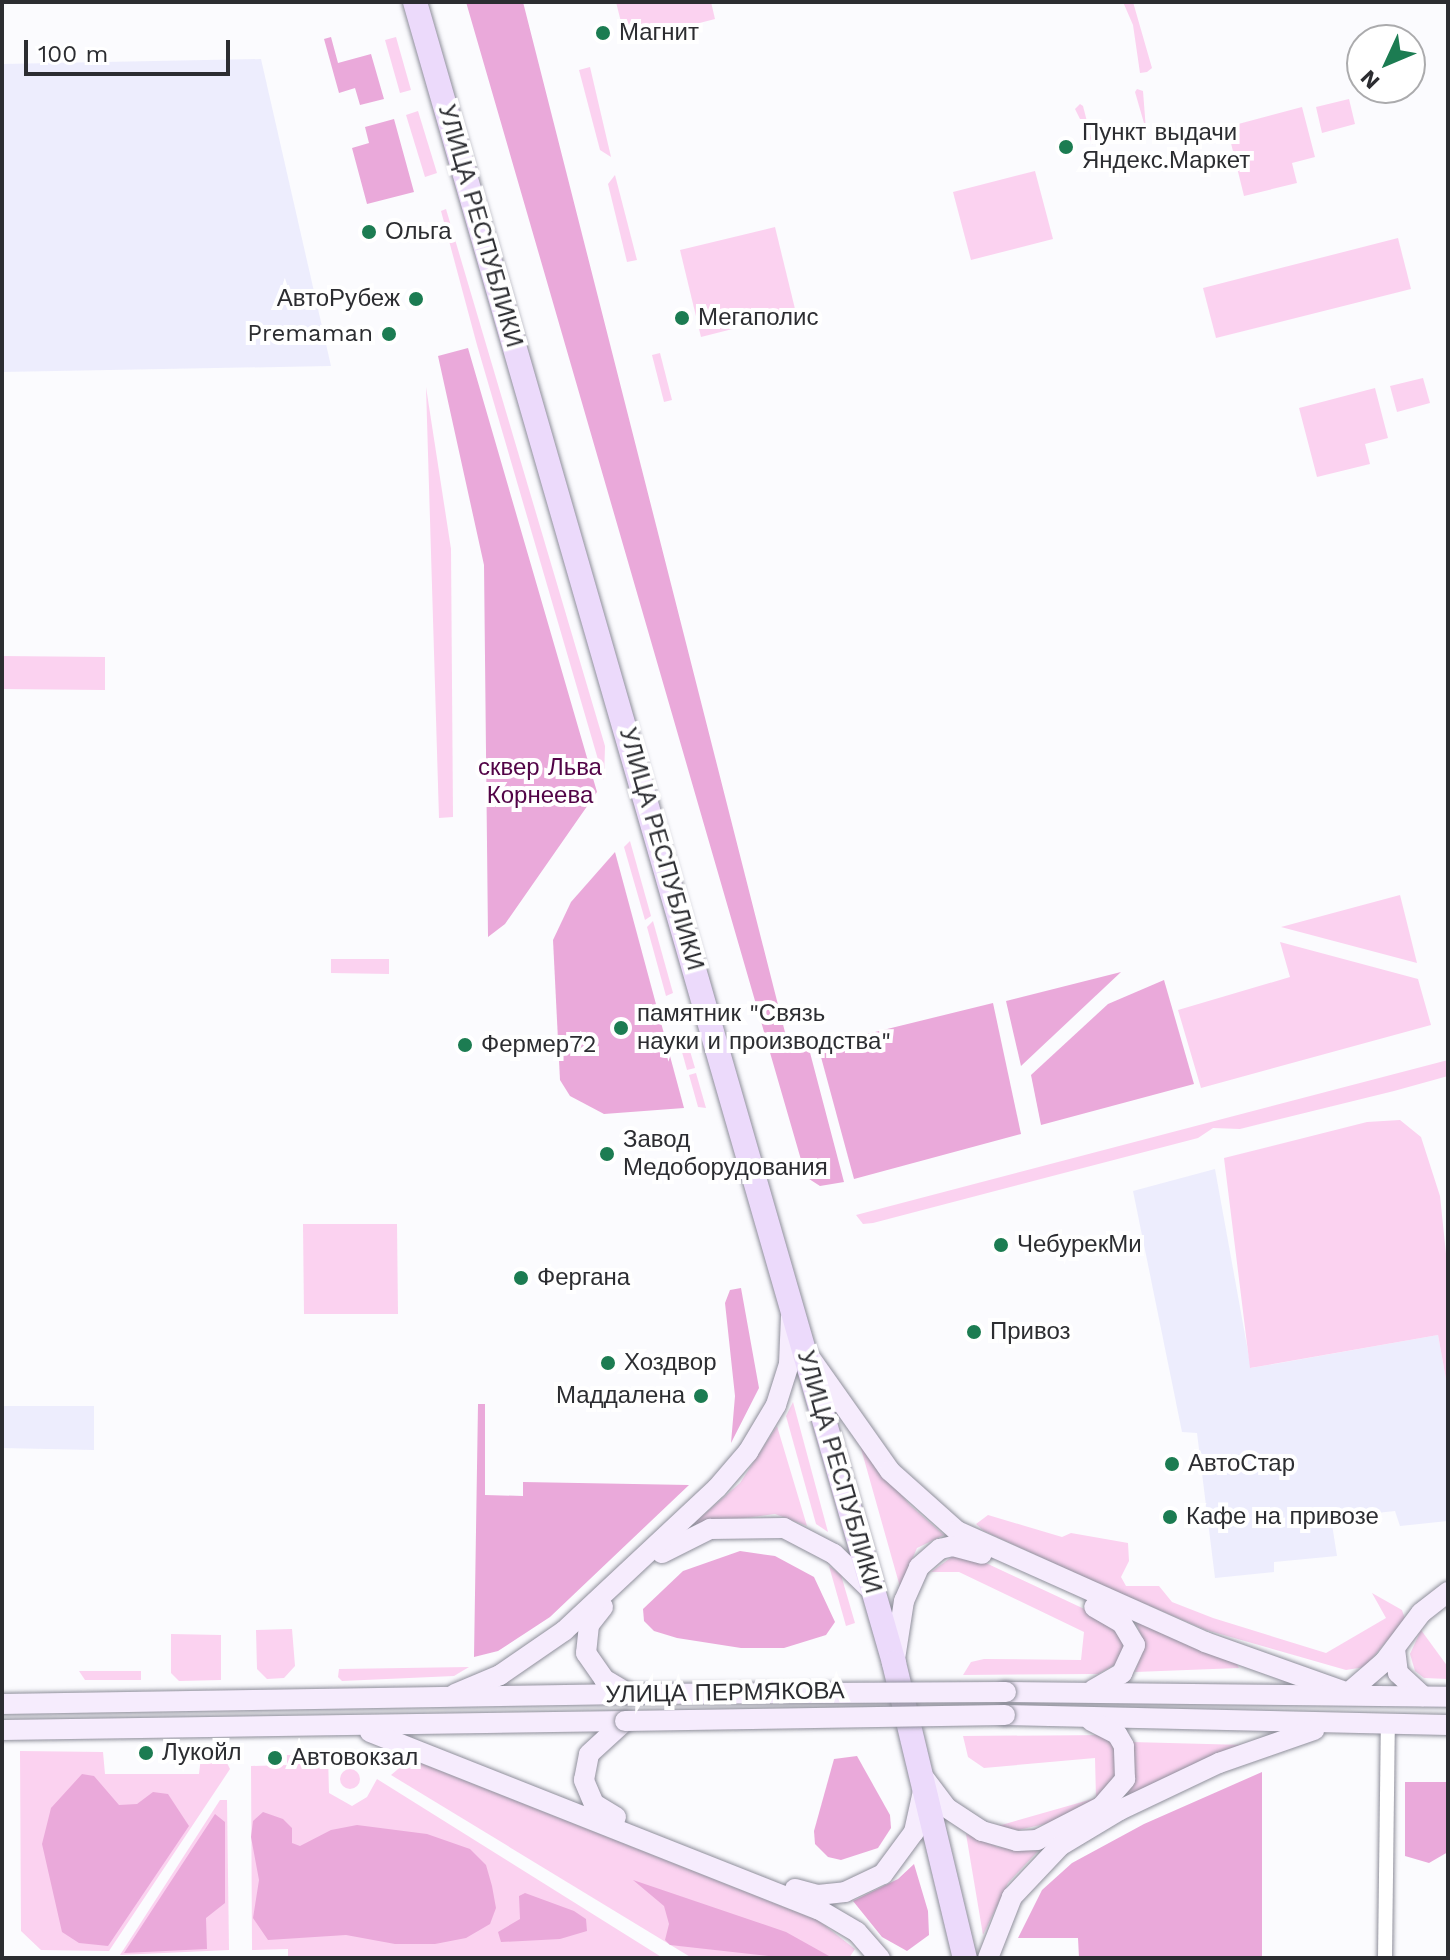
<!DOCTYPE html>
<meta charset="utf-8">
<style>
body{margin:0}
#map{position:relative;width:1450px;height:1960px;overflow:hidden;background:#fbfbfe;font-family:"Work Sans",sans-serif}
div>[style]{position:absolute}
.built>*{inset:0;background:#ededfd}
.green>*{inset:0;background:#fbd2f0}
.round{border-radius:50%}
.forest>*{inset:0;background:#eaa9da}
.roads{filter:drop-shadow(0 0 2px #8f8f9b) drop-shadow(0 0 2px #8f8f9b)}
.street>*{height:14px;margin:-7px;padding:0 7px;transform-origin:7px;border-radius:7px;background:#fff}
.secondary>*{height:20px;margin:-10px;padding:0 10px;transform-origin:10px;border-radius:10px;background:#f6ecfd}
.primary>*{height:24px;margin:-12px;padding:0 12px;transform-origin:12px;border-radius:12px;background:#ecdafb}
.bridges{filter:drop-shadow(0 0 2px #8f8f9b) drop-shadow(0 0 2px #8f8f9b)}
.secondary-bridge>*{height:20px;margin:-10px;padding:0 10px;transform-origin:10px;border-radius:10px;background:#f6ecfd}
.dots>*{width:22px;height:22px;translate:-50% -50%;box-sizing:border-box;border:4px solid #fff;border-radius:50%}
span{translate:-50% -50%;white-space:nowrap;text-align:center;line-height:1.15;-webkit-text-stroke:8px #fff;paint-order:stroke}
.poi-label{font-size:24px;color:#2c2d31}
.left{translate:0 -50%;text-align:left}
.right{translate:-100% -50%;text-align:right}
.street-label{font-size:24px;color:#2c2d31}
.park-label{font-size:24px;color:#520447}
.frame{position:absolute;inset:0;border:4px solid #2c2d31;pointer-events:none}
.north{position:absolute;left:1346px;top:24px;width:80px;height:80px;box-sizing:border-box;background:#fff;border:2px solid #ababad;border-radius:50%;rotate:226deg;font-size:22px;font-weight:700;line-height:32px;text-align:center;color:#2c2d31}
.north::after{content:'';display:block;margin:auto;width:28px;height:36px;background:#1c7c52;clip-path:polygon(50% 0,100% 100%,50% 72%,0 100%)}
.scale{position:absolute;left:24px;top:40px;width:206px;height:36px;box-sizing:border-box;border:4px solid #2c2d31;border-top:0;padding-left:10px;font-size:24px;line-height:28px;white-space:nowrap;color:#2c2d31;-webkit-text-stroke:6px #fff;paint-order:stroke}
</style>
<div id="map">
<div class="built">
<i style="clip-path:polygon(261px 59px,331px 366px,2px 372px,2px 64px)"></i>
<i style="clip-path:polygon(1215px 1169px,1251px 1368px,1438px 1335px,1448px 1390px,1448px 1521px,1400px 1526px,1395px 1511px,1331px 1518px,1337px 1556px,1274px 1562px,1274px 1572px,1215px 1578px,1197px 1433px,1182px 1432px,1133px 1191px)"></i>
<i style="clip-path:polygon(2px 1406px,94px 1406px,94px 1450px,2px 1448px)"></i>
</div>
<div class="green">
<i style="clip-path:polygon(616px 2px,711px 2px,715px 19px,626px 42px)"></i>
<i style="clip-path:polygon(1123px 2px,1133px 2px,1152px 68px,1147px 72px,1140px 73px,1133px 25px)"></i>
<i style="clip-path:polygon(396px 37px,411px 90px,400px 93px,385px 40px)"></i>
<i style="clip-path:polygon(590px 67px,611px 157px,600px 150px,579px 70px)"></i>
<i style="clip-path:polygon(1137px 89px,1143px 91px,1146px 130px,1135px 92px)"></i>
<i style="clip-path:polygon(1349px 99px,1355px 124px,1322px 133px,1316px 107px)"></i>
<i style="clip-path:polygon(1080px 104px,1083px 106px,1093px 145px,1075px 109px)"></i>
<i style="clip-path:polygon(1302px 107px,1315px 157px,1292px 163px,1297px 183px,1244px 196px,1227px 127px)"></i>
<i style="clip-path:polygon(418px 111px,437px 173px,425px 177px,406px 115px)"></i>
<i style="clip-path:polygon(1035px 171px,1053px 239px,971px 260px,953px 192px)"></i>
<i style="clip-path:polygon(615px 175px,637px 260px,627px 262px,608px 184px)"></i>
<i style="clip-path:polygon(446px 209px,605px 746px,604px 780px,477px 345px,441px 211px)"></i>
<i style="clip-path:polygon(775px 227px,796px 313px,701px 337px,680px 250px)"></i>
<i style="clip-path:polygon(1398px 238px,1411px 289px,1216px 338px,1203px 288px)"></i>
<i style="clip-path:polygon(660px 353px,672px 400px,664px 402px,652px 355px)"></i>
<i style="clip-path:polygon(1423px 378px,1430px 403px,1397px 412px,1390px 386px)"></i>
<i style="clip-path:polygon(426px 387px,451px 549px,453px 817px,439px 818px)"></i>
<i style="clip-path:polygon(1375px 388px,1388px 438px,1365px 444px,1370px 464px,1317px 477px,1299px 408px)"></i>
<i style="clip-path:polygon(2px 656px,105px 657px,105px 690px,2px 689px)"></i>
<i style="clip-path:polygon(630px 841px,651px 916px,645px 920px,624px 847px)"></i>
<i style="clip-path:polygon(1400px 895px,1417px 963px,1281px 927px)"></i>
<i style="clip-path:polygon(653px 921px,673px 993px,666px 996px,647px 927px)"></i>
<i style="clip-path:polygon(1280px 942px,1418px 979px,1431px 1025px,1201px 1088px,1178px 1010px,1290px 977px)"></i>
<i style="clip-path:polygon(331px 959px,389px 959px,389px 974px,331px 973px)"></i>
<i style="clip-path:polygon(677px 1034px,685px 1034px,695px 1068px,687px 1070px)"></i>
<i style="clip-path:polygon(1448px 1060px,1448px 1076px,1394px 1091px,1240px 1129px,1213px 1128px,1198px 1138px,873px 1223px,863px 1224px,856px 1215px)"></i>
<i style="clip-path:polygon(696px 1073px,706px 1108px,698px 1107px,689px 1075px)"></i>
<i style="clip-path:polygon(1400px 1120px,1421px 1137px,1440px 1196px,1448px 1273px,1448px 1390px,1438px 1335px,1250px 1368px,1224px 1158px,1367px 1122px)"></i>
<i style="clip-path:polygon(303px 1224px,397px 1224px,398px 1314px,304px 1314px)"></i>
<i style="clip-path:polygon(793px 1402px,828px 1532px,816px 1524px,786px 1416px)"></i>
<i style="clip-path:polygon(777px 1426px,807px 1526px,775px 1514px,692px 1525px,740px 1483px)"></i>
<i style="clip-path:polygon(860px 1445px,910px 1505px,944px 1535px,917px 1548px,900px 1587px)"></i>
<i style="clip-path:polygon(988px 1515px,1062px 1537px,1071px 1533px,1128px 1543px,1129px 1561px,1121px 1577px,1126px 1586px,1159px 1586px,1172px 1602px,1213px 1618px,1326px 1653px,1386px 1618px,1372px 1593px,1402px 1610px,1405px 1619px,1365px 1667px,1346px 1670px,1206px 1630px,1094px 1582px,984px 1531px,976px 1524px)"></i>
<i style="clip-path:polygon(956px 1554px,973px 1557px,1110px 1621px,1128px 1642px,1118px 1663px,1098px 1674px,963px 1675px,971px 1662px,984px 1659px,1081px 1660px,1084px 1632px,959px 1572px,931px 1572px)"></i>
<i style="clip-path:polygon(829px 1566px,841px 1575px,855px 1623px,846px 1626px)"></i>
<i style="clip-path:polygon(1135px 1621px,1237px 1664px,1239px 1668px,1135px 1672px,1145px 1644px)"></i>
<i style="clip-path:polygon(292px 1629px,295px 1666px,284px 1678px,267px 1679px,257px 1669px,256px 1630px)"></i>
<i style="clip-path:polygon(1421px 1630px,1448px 1667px,1448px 1679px,1424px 1678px,1415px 1671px,1410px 1654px)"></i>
<i style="clip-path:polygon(171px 1634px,221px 1635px,221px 1680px,179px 1681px,171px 1673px)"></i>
<i style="clip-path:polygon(469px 1667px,454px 1676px,342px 1681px,338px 1677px,339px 1669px)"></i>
<i style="clip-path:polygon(79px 1671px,141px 1671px,141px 1680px,85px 1680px)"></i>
<i style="clip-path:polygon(1106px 1735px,1115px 1745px,1119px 1771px,1104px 1795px,1054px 1822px,1018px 1830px,998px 1826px,1096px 1798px,1095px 1758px,984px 1768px,968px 1757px,963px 1736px)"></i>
<i style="clip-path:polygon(1131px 1742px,1245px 1745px,1126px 1798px,1135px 1769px)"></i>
<i style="clip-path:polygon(202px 1748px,220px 1749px,230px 1769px,109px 1951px,41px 1950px,21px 1931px,20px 1751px,103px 1752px,105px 1774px,199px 1774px)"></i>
<i style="clip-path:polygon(287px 1755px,328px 1755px,329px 1793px,352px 1806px,367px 1797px,377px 1779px,663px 1958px,288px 1958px,288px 1949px,252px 1950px,251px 1766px,287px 1765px)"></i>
<i style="clip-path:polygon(410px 1759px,819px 1921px,855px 1949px,849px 1958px,692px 1958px,391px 1775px)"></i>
<i class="round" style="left:340px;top:1769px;width:20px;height:20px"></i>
<i style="clip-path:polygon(220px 1800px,227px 1800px,229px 1950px,120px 1955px)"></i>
<i style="clip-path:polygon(966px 1834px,998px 1847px,1038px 1851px,1008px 1883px,983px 1935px)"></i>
</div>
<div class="forest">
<i style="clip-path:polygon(466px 2px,523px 2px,789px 1048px,808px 1045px,844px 1182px,820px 1186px,806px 1177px)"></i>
<i style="clip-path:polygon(331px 37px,338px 63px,371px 54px,384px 99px,360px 105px,355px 88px,339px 93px,324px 39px)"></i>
<i style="clip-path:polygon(394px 119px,414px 192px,367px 204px,352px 148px,369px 143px,365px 127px)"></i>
<i style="clip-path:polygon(468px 348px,597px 792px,505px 924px,488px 937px,484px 565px,438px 356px)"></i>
<i style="clip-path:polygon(615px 852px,684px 1108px,604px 1114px,570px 1096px,560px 1080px,553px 940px,571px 902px)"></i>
<i style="clip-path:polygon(1121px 972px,1021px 1066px,1006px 1001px)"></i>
<i style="clip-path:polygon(1164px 980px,1194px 1084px,1041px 1125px,1031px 1075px,1108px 1004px)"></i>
<i style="clip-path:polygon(993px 1003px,1021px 1134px,854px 1179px,818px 1046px)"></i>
<i style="clip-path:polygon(741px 1288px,759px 1388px,731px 1443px,735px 1396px,725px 1303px,730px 1290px)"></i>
<i style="clip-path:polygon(478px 1404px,485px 1404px,485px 1495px,523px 1496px,523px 1482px,689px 1485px,550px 1617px,498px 1651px,474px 1657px)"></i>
<i style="clip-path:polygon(740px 1551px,775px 1556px,814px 1577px,835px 1622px,826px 1635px,784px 1648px,741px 1648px,677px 1638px,654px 1631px,644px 1621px,643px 1609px,683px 1571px)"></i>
<i style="clip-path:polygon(857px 1756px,890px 1815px,891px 1828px,878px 1848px,841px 1860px,828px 1857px,815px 1844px,814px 1831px,834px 1759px)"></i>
<i style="clip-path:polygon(1262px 1772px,1262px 1958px,1079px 1958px,1078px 1938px,1018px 1938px,1042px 1890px,1072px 1863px,1144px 1824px)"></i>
<i style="clip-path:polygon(82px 1774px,94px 1776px,119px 1805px,137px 1804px,153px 1792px,168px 1794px,189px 1826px,108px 1946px,79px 1943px,62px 1932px,42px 1844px,51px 1808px)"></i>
<i style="clip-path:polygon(1405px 1782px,1448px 1782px,1448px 1852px,1429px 1863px,1405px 1856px)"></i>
<i style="clip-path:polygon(263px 1812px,283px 1819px,292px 1828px,292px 1843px,300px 1846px,331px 1830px,357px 1825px,427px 1834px,470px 1849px,486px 1865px,492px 1886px,496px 1908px,490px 1924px,466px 1938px,435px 1944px,395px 1944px,346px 1935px,268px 1940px,253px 1918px,259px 1880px,251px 1837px,253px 1821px)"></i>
<i style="clip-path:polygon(215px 1814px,225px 1822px,225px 1903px,206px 1918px,207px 1949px,124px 1953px)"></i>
<i style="clip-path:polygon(914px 1864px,928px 1911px,929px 1935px,907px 1951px,882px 1937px,853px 1901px,898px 1879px)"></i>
<i style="clip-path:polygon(633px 1880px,786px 1932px,829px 1956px,786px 1958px,670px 1945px,665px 1940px,669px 1924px,664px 1906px)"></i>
<i style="clip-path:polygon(525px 1893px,574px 1911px,586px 1919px,587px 1931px,560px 1939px,501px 1942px,498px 1932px,520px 1919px,519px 1896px)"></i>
</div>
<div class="roads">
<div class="street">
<i style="left:1385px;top:1958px;width:232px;rotate:-89.3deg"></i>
</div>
<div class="secondary">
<i style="left:811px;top:1359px;width:137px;rotate:54.8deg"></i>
<i style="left:890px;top:1471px;width:90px;rotate:41.8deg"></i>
<i style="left:957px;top:1531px;width:272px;rotate:24.1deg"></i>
<i style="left:1205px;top:1642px;width:152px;rotate:19.6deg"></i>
<i style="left:662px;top:1553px;width:54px;rotate:-26.6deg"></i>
<i style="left:710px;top:1529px;width:74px;rotate:-0.8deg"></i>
<i style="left:784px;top:1528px;width:56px;rotate:27.5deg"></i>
<i style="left:834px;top:1554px;width:52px;rotate:44.2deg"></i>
<i style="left:603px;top:1607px;width:23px;rotate:128deg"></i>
<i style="left:589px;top:1625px;width:28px;rotate:96deg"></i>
<i style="left:586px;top:1653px;width:32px;rotate:55deg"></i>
<i style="left:604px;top:1679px;width:29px;rotate:31deg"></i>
<i style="left:1395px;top:1649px;width:24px;rotate:83deg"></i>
<i style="left:1398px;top:1673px;width:34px;rotate:43deg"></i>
<i style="left:895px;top:1659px;width:59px;rotate:-81.2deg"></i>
<i style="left:904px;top:1601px;width:37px;rotate:-66deg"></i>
<i style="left:919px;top:1567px;width:28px;rotate:-41deg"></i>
<i style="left:940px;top:1549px;width:13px;rotate:-13deg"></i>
<i style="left:953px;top:1546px;width:30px;rotate:15deg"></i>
<i style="left:1093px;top:1690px;width:34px;rotate:-30deg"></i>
<i style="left:1122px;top:1673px;width:31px;rotate:-65deg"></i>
<i style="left:1135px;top:1645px;width:26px;rotate:-121deg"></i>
<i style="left:1122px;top:1623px;width:32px;rotate:-150deg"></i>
<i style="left:1006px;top:1692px;width:442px;rotate:0.6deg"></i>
<i style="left:1348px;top:1693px;width:48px;rotate:-40.7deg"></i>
<i style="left:1384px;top:1662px;width:61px;rotate:-52.9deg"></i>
<i style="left:1421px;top:1613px;width:34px;rotate:-38deg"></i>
<i style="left:455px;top:1694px;width:49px;rotate:-22.9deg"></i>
<i style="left:500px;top:1675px;width:78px;rotate:-34.5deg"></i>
<i style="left:564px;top:1631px;width:209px;rotate:-43.1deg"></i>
<i style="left:717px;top:1488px;width:48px;rotate:-49.3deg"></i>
<i style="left:748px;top:1452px;width:55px;rotate:-59.2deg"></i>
<i style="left:776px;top:1405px;width:43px;rotate:-72.4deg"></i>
<i style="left:789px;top:1364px;width:47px;rotate:-87.6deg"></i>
<i style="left:2px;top:1704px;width:627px;rotate:-0.91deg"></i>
<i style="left:1005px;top:1715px;width:443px;rotate:1.3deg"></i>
<i style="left:2px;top:1730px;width:623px;rotate:-0.83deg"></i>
<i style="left:370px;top:1732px;width:482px;rotate:21.6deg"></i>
<i style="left:818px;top:1909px;width:45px;rotate:30.5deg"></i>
<i style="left:857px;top:1932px;width:35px;rotate:49deg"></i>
<i style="left:925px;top:1779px;width:36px;rotate:53deg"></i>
<i style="left:947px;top:1808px;width:42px;rotate:33.3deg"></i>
<i style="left:982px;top:1831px;width:36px;rotate:16deg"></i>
<i style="left:1017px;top:1841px;width:20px;rotate:-3deg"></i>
<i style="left:1037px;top:1840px;width:72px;rotate:-27.3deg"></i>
<i style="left:1101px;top:1807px;width:37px;rotate:-49deg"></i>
<i style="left:1125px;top:1779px;width:33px;rotate:-92deg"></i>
<i style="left:1124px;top:1746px;width:14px;rotate:-120deg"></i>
<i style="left:1117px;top:1734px;width:29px;rotate:-153deg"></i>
<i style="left:616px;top:1817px;width:26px;rotate:-149deg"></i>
<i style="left:594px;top:1804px;width:26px;rotate:-113deg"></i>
<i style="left:584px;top:1780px;width:26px;rotate:-79deg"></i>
<i style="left:589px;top:1754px;width:49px;rotate:-42.5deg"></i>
<i style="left:795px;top:1889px;width:24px;rotate:15deg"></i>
<i style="left:818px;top:1895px;width:27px;rotate:-6deg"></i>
<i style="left:845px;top:1892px;width:42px;rotate:-25.3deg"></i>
<i style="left:883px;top:1874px;width:52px;rotate:-53.6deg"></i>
<i style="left:914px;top:1832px;width:42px;rotate:-77.6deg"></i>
<i style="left:988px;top:1958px;width:66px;rotate:-68.5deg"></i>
<i style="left:1012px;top:1897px;width:70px;rotate:-46.7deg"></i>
<i style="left:1060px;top:1846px;width:70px;rotate:-31deg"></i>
<i style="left:1120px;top:1810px;width:110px;rotate:-25.4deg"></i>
<i style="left:1219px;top:1763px;width:101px;rotate:-19.2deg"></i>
</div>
<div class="primary">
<i style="left:415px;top:2px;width:1729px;rotate:73.91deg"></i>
<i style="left:894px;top:1663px;width:303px;rotate:76.5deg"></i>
</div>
</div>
<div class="bridges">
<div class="secondary-bridge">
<i style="left:629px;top:1694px;width:377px;rotate:-0.3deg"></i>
<i style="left:625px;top:1721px;width:380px;rotate:-0.9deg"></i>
</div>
</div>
<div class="dots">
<i style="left:603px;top:33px;background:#1c7c52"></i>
<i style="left:1066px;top:147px;background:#1c7c52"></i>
<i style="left:369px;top:232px;background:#1c7c52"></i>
<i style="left:416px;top:299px;background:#1c7c52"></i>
<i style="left:682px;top:318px;background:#1c7c52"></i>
<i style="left:389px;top:334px;background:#1c7c52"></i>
<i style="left:621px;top:1028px;background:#1c7c52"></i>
<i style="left:465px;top:1045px;background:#1c7c52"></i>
<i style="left:607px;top:1154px;background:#1c7c52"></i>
<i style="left:1001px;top:1245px;background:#1c7c52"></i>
<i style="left:521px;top:1278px;background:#1c7c52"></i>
<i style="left:974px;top:1332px;background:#1c7c52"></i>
<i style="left:608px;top:1363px;background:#1c7c52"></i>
<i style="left:701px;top:1396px;background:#1c7c52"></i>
<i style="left:1172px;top:1464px;background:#1c7c52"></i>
<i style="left:1170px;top:1517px;background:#1c7c52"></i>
<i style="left:146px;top:1753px;background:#1c7c52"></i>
<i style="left:275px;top:1758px;background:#1c7c52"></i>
</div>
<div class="poi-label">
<span class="left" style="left:619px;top:33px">Магнит</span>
<span class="left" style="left:1082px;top:147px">Пункт выдачи<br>Яндекс.Маркет</span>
<span class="left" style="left:385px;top:232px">Ольга</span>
<span class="right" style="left:400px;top:299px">АвтоРубеж</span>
<span class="left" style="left:698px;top:318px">Мегаполис</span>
<span class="right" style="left:373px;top:334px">Premaman</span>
<span class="left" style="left:637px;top:1028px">памятник "Связь<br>науки и производства"</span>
<span class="left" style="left:481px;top:1045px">Фермер72</span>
<span class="left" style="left:623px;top:1154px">Завод<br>Медоборудования</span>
<span class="left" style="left:1017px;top:1245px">ЧебурекМи</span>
<span class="left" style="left:537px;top:1278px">Фергана</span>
<span class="left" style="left:990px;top:1332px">Привоз</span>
<span class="left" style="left:624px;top:1363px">Хоздвор</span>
<span class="right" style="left:685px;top:1396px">Маддалена</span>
<span class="left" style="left:1188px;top:1464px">АвтоСтар</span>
<span class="left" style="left:1186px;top:1517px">Кафе на привозе</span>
<span class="left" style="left:162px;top:1753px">Лукойл</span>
<span class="left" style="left:291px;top:1758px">Автовокзал</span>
</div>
<div class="street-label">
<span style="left:480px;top:226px;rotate:74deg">УЛИЦА РЕСПУБЛИКИ</span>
<span style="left:661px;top:849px;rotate:74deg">УЛИЦА РЕСПУБЛИКИ</span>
<span style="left:839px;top:1472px;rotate:74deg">УЛИЦА РЕСПУБЛИКИ</span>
<span style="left:725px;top:1693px;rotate:-1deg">УЛИЦА ПЕРМЯКОВА</span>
</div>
<div class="park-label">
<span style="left:540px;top:782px">сквер Льва<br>Корнеева</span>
</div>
<div class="frame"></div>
<div class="north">N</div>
<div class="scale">100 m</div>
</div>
